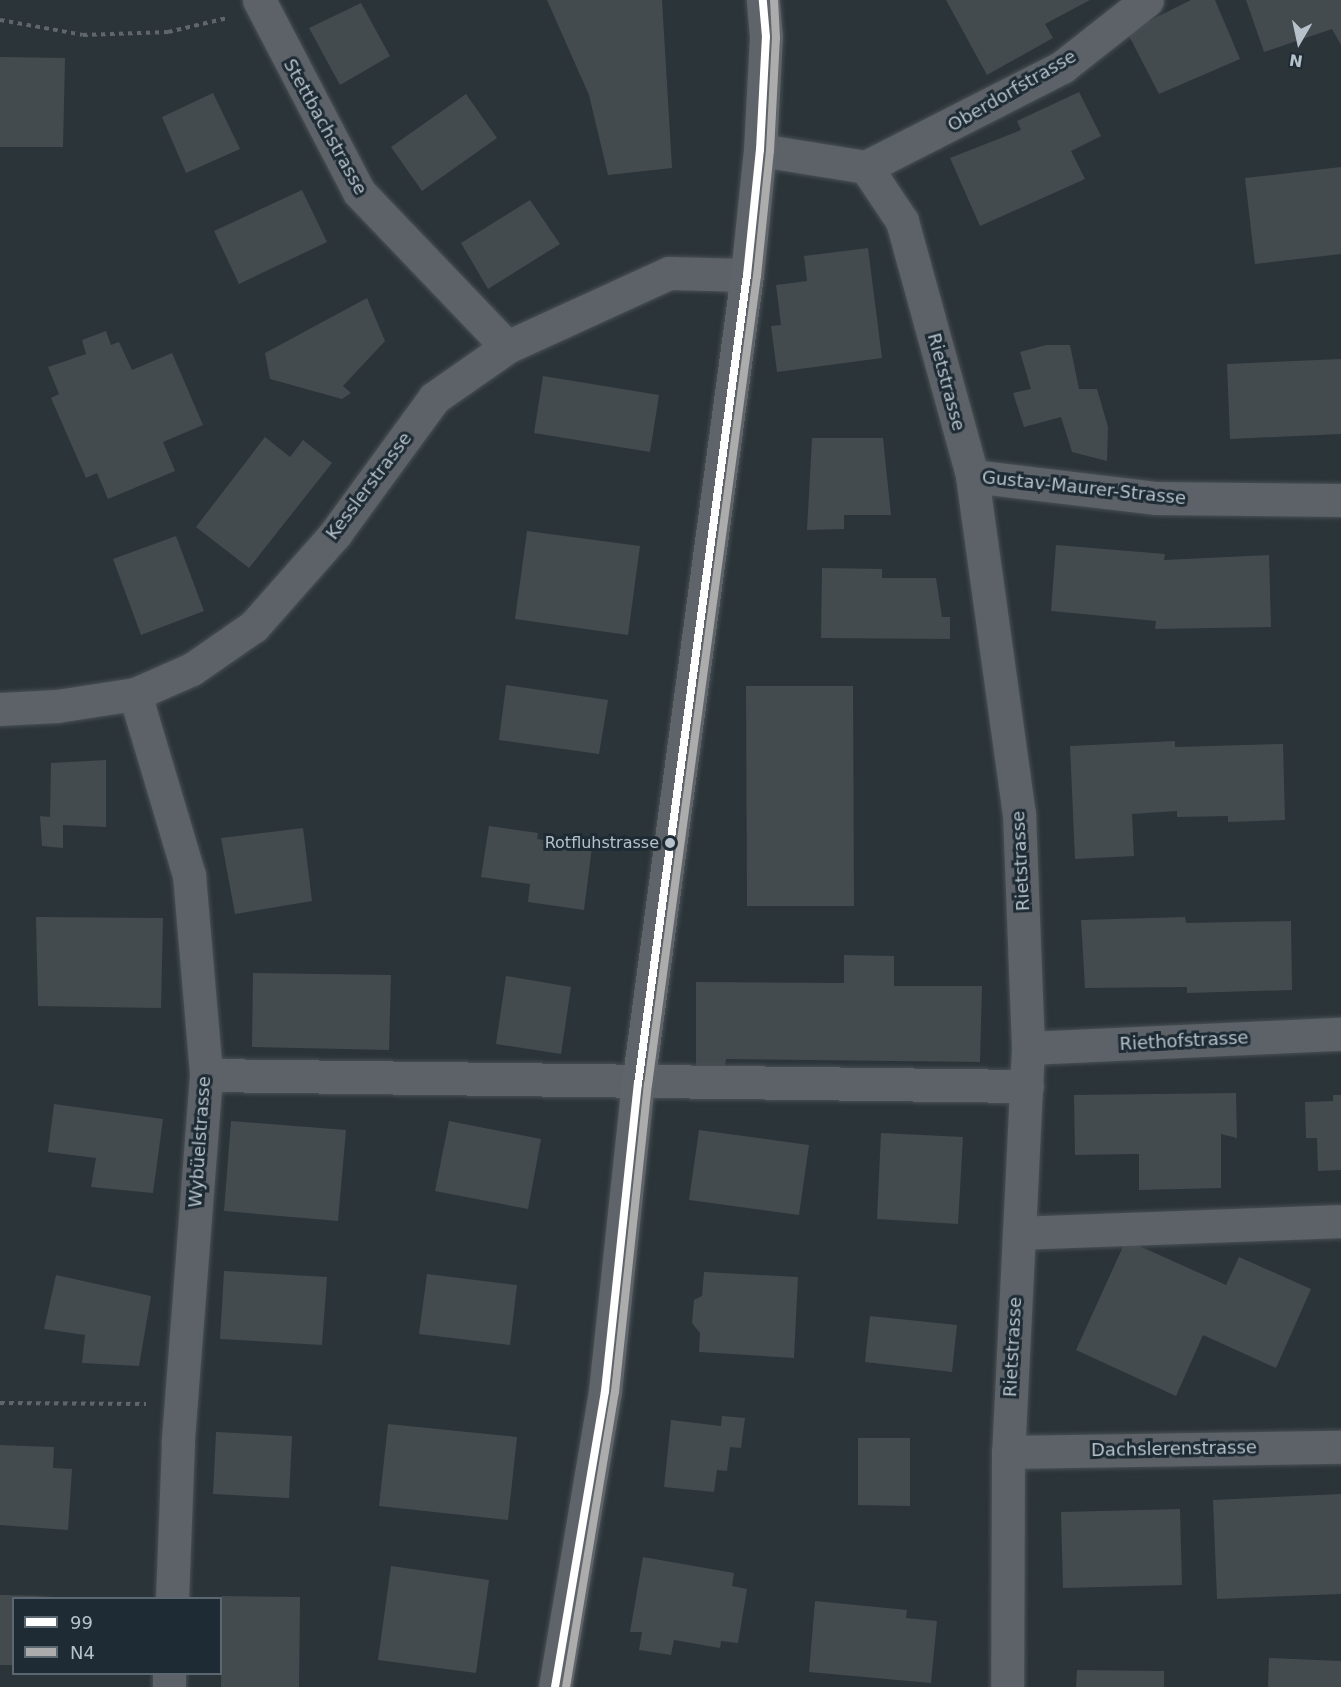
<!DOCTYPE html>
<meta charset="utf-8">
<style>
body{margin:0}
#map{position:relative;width:1341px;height:1687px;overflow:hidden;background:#2b3439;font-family:"DejaVu Sans",sans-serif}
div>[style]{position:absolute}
.building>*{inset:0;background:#444b4f}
.path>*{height:4px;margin-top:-2px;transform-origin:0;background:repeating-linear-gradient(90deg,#60666b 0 4.5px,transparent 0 9px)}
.roads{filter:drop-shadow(0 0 2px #495054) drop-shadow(0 0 2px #495054)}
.minor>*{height:33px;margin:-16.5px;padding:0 16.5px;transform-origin:16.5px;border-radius:16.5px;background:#5c6267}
.major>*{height:33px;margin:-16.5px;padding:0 16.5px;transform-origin:16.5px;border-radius:16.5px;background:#5e6469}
.bus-1>*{height:8px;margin:-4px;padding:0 4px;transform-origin:4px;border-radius:4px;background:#fff}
.bus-2>*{height:8px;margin:-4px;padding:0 4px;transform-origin:4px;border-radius:4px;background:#acacac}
.dots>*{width:16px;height:16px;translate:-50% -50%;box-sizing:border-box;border:3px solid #1e2b34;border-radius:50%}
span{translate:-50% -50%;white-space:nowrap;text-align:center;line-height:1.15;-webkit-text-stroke:6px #1e2b34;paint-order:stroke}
.bus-label{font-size:16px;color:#b6c1ca}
.right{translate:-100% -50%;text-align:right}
.street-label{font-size:18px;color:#b6c1ca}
.legend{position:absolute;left:12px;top:1597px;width:210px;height:78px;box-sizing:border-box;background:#1e2b34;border:2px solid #5b6770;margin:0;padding:8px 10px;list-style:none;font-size:18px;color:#b6c1ca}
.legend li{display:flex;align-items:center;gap:12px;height:30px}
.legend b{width:30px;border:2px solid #5b6770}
.north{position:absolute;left:1269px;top:12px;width:60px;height:60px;-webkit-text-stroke:4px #1e2b34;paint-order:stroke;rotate:189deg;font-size:16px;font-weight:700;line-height:24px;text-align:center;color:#b6c1ca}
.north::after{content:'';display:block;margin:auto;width:21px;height:27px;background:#b6c1ca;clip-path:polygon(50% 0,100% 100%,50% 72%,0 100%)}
</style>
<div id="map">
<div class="building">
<i style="clip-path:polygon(547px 0,662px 0,672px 168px,608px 175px,589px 95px)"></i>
<i style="clip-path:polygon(946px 0,1090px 0,1045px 24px,1053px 38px,987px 75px)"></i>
<i style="clip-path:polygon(1191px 0,1215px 0,1240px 59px,1159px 94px,1127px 32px)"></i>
<i style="clip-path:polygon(1246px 0,1341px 0,1341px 45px,1332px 29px,1264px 52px)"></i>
<i style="clip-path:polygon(361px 3px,390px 56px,340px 85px,309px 28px)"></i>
<i style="clip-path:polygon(0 57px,65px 58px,63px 147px,0 147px)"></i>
<i style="clip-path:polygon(1079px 92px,1101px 136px,1071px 151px,1085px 179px,980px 226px,950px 158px,1021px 130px,1017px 121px)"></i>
<i style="clip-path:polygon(213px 93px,240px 149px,186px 173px,162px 117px)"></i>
<i style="clip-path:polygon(466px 94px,497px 138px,422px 191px,391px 147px)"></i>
<i style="clip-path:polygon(1341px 167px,1341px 254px,1255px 264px,1245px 178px)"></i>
<i style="clip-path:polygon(302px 190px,327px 242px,239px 284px,214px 231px)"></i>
<i style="clip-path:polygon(530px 200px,560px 244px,488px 289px,461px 243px)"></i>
<i style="clip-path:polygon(868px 248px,882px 358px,777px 372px,771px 326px,781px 325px,776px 285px,807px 281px,804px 256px)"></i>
<i style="clip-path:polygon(367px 298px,385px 341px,343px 386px,351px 393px,342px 399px,270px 379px,265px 353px)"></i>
<i style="clip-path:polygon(106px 331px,111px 345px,119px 342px,132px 370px,172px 353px,203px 425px,163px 442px,175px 471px,108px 499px,97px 473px,86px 478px,51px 398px,59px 394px,48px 367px,86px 354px,82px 340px)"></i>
<i style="clip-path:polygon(1046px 345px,1070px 345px,1079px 389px,1097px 389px,1108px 427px,1107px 461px,1072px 452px,1061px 417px,1024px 427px,1013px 393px,1031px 389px,1020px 352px)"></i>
<i style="clip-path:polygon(1341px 359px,1341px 434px,1230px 439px,1227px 364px)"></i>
<i style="clip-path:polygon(543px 376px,659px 395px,650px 452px,534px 433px)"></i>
<i style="clip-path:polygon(265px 437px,290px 457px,303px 440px,332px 463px,249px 568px,196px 527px)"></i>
<i style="clip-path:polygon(812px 438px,883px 438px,891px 515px,844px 515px,844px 529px,807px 530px)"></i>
<i style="clip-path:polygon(527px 531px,640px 546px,628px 635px,515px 619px)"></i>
<i style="clip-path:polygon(176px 536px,204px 611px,141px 635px,113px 559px)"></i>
<i style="clip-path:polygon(1056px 545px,1165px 554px,1164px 560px,1269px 555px,1271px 627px,1155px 629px,1156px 621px,1051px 611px)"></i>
<i style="clip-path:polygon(822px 568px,882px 569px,882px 578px,936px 578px,942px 617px,950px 617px,950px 639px,821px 638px)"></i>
<i style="clip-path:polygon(506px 685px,608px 700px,599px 754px,499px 740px)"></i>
<i style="clip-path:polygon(746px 686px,853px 686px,854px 906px,747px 906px)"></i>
<i style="clip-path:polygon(1175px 741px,1175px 747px,1283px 744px,1285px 820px,1228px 822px,1228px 816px,1177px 817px,1177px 811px,1132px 814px,1134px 856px,1075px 859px,1070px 746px)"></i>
<i style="clip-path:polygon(106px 760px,106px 827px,63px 825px,63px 848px,42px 846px,40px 816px,50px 817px,51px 763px)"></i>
<i style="clip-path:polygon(489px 826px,538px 833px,537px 839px,592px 847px,584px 910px,528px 902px,530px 884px,481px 877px)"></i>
<i style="clip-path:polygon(303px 828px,312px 901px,235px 914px,221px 838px)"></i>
<i style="clip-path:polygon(36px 917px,163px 918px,161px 1008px,38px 1006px)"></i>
<i style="clip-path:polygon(1185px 917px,1186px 923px,1291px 921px,1292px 990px,1187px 993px,1187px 987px,1085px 988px,1081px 920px)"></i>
<i style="clip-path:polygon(844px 955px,894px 956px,894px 986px,982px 986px,980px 1062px,726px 1059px,725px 1066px,696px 1066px,696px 982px,844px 983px)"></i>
<i style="clip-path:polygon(253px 973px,391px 975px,389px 1050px,252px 1047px)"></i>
<i style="clip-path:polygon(506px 976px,571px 987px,561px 1054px,496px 1044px)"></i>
<i style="clip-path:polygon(1236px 1093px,1237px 1138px,1221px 1134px,1221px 1188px,1139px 1190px,1139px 1154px,1075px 1155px,1074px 1095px)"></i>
<i style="clip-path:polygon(1333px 1095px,1341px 1095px,1341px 1170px,1318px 1171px,1317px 1138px,1306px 1138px,1305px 1102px,1333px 1101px)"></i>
<i style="clip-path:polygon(54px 1104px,163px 1119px,153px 1193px,91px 1187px,96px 1158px,48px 1152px)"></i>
<i style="clip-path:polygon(231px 1121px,346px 1130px,338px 1221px,224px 1211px)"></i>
<i style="clip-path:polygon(449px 1121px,541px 1139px,528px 1209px,435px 1191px)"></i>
<i style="clip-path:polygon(699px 1130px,809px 1145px,799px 1215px,689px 1200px)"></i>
<i style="clip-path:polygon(881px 1133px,963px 1137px,958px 1224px,877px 1219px)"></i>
<i style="clip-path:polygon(1126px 1240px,1226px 1285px,1239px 1257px,1311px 1289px,1276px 1368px,1203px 1335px,1176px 1396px,1076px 1350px)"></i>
<i style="clip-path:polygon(224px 1271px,327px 1277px,322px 1345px,220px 1339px)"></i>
<i style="clip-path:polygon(704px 1272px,798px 1277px,794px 1358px,699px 1352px,700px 1333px,692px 1323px,694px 1300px,702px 1296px)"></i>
<i style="clip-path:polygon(427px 1274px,517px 1285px,510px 1345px,419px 1334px)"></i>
<i style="clip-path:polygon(56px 1275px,151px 1296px,139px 1366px,82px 1363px,85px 1335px,44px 1329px)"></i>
<i style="clip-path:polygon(870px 1316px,957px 1325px,952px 1372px,865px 1362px)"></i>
<i style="clip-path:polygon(722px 1416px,745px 1418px,741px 1448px,730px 1447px,727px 1471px,717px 1470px,714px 1492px,664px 1487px,671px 1420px,721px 1426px)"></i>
<i style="clip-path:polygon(388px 1424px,517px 1437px,508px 1520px,379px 1506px)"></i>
<i style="clip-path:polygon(216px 1432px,292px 1436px,289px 1498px,213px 1494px)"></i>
<i style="clip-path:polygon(858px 1438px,910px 1438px,910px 1506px,858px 1505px)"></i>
<i style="clip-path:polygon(0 1445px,54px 1447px,53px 1468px,72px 1469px,68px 1530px,0 1525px)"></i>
<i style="clip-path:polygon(1341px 1494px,1341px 1594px,1217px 1599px,1213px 1500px)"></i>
<i style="clip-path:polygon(1180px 1509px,1182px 1585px,1063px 1588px,1061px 1512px)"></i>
<i style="clip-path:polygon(643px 1557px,734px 1573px,732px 1586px,747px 1589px,738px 1643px,721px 1641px,720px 1648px,674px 1640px,671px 1655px,639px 1650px,642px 1632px,630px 1632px)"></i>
<i style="clip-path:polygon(391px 1566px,489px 1580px,476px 1673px,378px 1660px)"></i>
<i style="clip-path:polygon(0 1595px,55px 1596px,14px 1598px,14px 1665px,0 1665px)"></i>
<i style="clip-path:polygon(222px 1596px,300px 1597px,299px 1687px,221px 1687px)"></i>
<i style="clip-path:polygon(815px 1601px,907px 1610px,906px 1618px,937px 1621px,931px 1683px,809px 1672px)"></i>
<i style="clip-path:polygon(1269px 1658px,1341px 1661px,1341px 1687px,1268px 1687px)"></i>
<i style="clip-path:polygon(1077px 1670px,1164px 1671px,1164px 1687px,1076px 1687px)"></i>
</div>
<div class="path">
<i style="left:0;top:20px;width:84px;rotate:10.2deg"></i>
<i style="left:83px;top:35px;width:85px;rotate:-2deg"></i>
<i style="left:168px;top:32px;width:61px;rotate:-13.3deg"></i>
<i style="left:0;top:1403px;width:146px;rotate:0.4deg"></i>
</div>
<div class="roads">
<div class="minor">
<i style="left:259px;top:0;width:216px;rotate:62.5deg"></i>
<i style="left:359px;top:192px;width:214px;rotate:46.3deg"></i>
<i style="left:760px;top:150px;width:107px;rotate:9.1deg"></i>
<i style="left:866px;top:167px;width:65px;rotate:56.3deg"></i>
<i style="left:902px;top:221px;width:264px;rotate:74.6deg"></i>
<i style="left:972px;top:476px;width:340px;rotate:82.1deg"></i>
<i style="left:1019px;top:813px;width:235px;rotate:87.8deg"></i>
<i style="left:1028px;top:1048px;width:404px;rotate:92.8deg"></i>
<i style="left:1008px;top:1452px;width:235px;rotate:90.2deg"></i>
<i style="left:866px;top:167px;width:220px;rotate:-27deg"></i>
<i style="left:1062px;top:67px;width:108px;rotate:-38.2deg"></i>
<i style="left:972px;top:476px;width:186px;rotate:6.8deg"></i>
<i style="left:1157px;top:498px;width:184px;rotate:0.6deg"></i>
<i style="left:135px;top:694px;width:189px;rotate:73.4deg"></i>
<i style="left:189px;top:875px;width:201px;rotate:85.1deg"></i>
<i style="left:206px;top:1075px;width:369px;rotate:94.4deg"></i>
<i style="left:178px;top:1443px;width:155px;rotate:92.2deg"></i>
<i style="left:0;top:709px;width:57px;rotate:-3deg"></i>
<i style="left:57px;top:706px;width:79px;rotate:-8.7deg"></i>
<i style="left:135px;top:694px;width:62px;rotate:-23.7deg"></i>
<i style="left:192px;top:669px;width:75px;rotate:-34.7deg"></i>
<i style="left:254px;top:626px;width:123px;rotate:-48.6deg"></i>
<i style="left:335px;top:534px;width:168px;rotate:-53.9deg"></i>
<i style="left:434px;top:398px;width:89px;rotate:-34.9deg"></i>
<i style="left:507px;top:347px;width:178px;rotate:-24.6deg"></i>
<i style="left:669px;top:273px;width:78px;rotate:1.5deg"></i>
<i style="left:1028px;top:1048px;width:313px;rotate:-2.6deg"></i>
<i style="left:206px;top:1075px;width:821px;rotate:0.77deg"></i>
<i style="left:1019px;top:1233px;width:322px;rotate:-2.1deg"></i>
<i style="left:1008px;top:1452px;width:333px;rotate:-0.9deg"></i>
<i style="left:169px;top:1687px;width:13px;rotate:-90deg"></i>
</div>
<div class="major">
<i style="left:555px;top:1687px;width:300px;rotate:-80.4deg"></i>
<i style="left:605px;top:1391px;width:309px;rotate:-83.9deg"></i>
<i style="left:638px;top:1084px;width:816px;rotate:-82.33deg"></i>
<i style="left:747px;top:275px;width:126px;rotate:-84.1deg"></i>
<i style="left:760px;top:150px;width:113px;rotate:-87deg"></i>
<i style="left:766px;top:37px;width:37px;rotate:-95deg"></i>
</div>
</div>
<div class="bus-1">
<i style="left:555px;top:1687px;width:300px;rotate:-80.4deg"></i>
<i style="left:605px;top:1391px;width:309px;rotate:-83.9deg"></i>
<i style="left:638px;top:1084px;width:816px;rotate:-82.33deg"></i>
<i style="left:747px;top:275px;width:126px;rotate:-84.1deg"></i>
<i style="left:760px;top:150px;width:113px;rotate:-87deg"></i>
<i style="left:766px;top:37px;width:37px;rotate:-95deg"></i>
</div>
<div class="bus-2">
<i style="left:566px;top:1687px;width:299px;rotate:-80.6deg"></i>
<i style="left:615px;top:1392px;width:309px;rotate:-83.9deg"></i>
<i style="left:648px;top:1085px;width:816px;rotate:-82.33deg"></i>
<i style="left:757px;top:276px;width:126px;rotate:-84.1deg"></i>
<i style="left:770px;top:151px;width:113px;rotate:-87deg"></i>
<i style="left:776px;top:38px;width:38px;rotate:-93deg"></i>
</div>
<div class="dots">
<i style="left:670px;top:843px;background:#b6c1ca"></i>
</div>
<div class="bus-label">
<span class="right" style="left:659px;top:843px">Rotfluhstrasse</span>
</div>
<div class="street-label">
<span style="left:1012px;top:91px;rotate:-30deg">Oberdorfstrasse</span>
<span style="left:325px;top:127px;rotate:61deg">Stettbachstrasse</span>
<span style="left:946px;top:382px;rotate:75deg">Rietstrasse</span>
<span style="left:369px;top:486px;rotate:-53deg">Kesslerstrasse</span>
<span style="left:1084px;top:488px;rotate:6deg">Gustav-Maurer-Strasse</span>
<span style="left:1021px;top:861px;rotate:-93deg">Rietstrasse</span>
<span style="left:1184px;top:1041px;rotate:-3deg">Riethofstrasse</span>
<span style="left:200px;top:1142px;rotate:-86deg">Wybüelstrasse</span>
<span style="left:1013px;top:1347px;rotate:-87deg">Rietstrasse</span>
<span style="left:1174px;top:1449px;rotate:-1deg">Dachslerenstrasse</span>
</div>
<ul class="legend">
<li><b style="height:8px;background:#fff"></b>99</li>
<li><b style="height:8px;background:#acacac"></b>N4</li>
</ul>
<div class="north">N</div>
</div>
